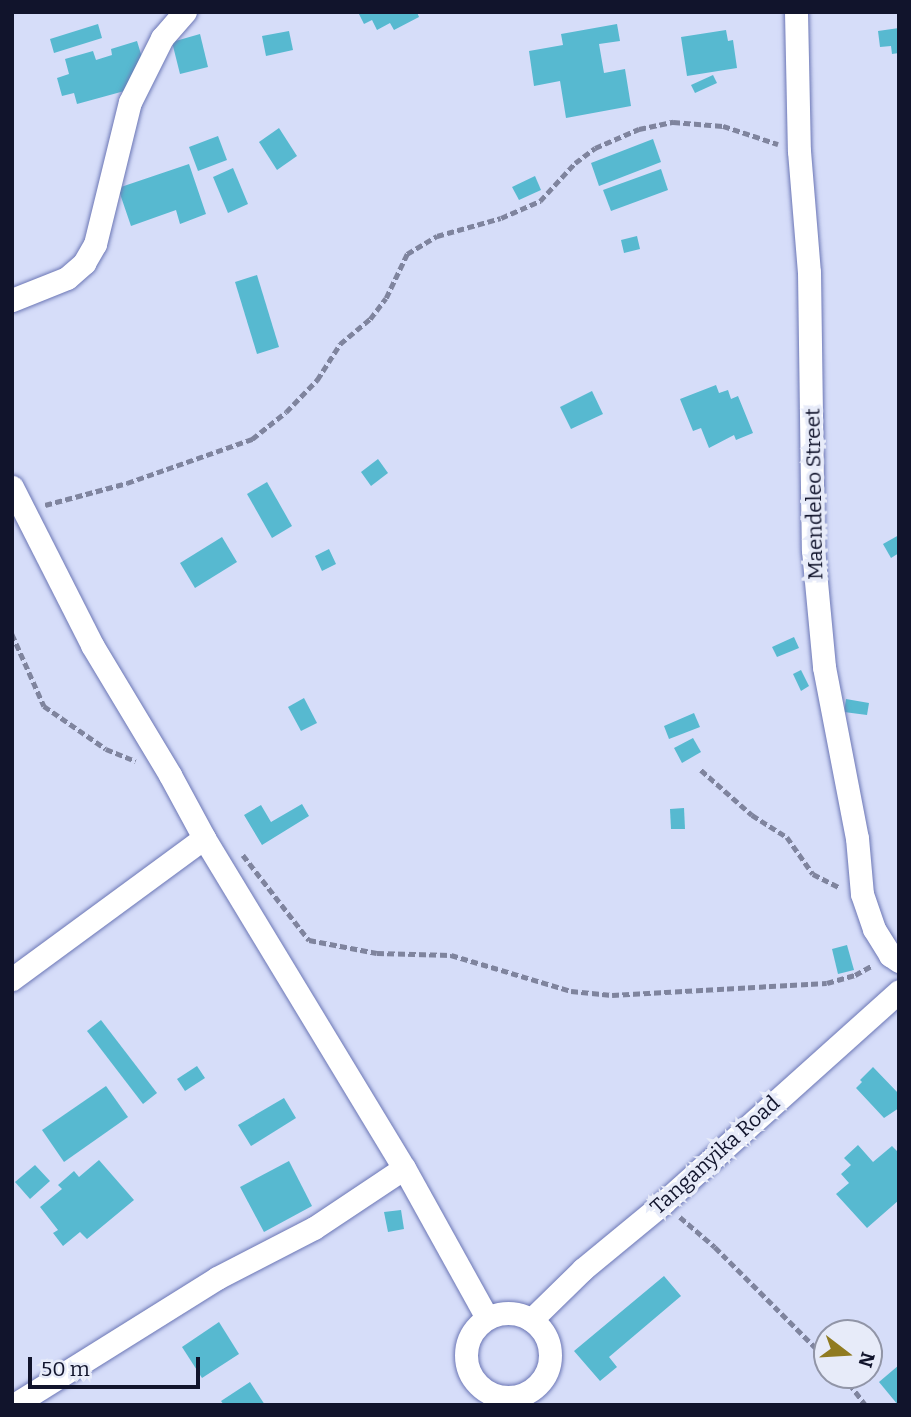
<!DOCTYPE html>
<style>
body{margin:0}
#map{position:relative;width:911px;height:1417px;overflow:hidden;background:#d6ddf9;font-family:Bitter,serif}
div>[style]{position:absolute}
.building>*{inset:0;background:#57b9d0}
.path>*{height:4.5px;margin-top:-2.25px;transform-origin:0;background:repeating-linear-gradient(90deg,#7f849e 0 7px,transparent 0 10.5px)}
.roads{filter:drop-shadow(0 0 2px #6b76b5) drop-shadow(0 0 2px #6b76b5)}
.street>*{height:23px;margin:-11.5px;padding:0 11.5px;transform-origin:11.5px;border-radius:11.5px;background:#fff}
.street>.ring{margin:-11.5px;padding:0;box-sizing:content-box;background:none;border:23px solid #fff;border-radius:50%}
span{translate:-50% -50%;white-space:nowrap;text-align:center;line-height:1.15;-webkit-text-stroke:7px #e7ebf9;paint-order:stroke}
.street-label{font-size:21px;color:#11142c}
.frame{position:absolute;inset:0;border:14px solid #11142c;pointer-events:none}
.north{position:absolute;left:813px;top:1319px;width:70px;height:70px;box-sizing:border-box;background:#e7ebf9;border:2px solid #9195a7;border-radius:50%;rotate:107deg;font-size:19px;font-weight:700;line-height:28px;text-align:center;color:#11142c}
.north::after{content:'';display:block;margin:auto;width:24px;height:32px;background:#907b21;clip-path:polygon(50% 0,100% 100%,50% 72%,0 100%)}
.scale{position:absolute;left:28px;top:1357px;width:172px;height:32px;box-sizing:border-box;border:4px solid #11142c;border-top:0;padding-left:9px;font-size:21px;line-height:24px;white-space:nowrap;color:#11142c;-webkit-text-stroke:5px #e7ebf9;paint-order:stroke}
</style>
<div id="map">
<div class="building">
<i style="clip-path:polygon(358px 12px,417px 12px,419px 17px,394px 30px,390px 23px,377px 30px,372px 20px,364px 24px)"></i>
<i style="clip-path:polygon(98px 24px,102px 38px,54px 53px,50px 39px)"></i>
<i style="clip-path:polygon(617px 24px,620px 41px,599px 44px,604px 73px,625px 69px,631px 106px,566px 118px,560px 81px,534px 86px,529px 51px,563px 45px,561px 34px)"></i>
<i style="clip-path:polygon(899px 28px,899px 53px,892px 54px,891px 46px,880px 47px,878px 31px)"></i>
<i style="clip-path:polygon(726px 30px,728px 41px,733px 40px,737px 68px,687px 76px,681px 37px)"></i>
<i style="clip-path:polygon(289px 31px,293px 50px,266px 56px,262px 36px)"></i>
<i style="clip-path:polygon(200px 34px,208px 67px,180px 74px,172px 42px)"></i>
<i style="clip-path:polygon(137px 41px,150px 84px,77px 104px,74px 93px,62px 96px,57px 78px,69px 74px,65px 59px,93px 51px,96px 60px,112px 55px,111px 49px)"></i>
<i style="clip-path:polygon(713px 75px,717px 83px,695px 93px,691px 85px)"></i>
<i style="clip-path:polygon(279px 128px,297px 156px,277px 170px,259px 142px)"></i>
<i style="clip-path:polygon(218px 136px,227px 160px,198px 171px,189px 147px)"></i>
<i style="clip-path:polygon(653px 139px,661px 162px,599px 186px,591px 163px)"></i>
<i style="clip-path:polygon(189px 164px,206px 214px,180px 224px,176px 210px,131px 226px,118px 188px)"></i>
<i style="clip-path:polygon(233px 168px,248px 204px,228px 213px,213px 177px)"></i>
<i style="clip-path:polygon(661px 169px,668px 190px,611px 211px,603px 190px)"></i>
<i style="clip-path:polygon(535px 176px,541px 190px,519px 200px,512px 187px)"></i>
<i style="clip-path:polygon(637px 236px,640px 249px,624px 253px,621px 240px)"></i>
<i style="clip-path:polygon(257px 275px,279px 347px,257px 354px,235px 282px)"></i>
<i style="clip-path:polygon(716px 385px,719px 393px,728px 390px,731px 399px,738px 396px,753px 433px,736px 440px,734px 435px,709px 448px,701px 428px,693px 431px,680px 399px)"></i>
<i style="clip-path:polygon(592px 391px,603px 414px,571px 429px,560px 407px)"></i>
<i style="clip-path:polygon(378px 459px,388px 473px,371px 486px,361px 472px)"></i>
<i style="clip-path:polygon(267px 482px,292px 526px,272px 538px,247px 494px)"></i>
<i style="clip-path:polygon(899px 535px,899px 553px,891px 558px,883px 544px)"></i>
<i style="clip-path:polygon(222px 537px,237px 562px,195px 588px,180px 563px)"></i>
<i style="clip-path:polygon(329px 549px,336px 564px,322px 571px,315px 556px)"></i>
<i style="clip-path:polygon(794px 637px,799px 648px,777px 657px,772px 647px)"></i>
<i style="clip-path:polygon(801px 670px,809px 686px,801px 691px,793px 674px)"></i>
<i style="clip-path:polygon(304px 698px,317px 723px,301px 731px,288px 707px)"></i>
<i style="clip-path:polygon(846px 699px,869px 703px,867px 715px,844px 712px)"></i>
<i style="clip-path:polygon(694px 713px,700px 727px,669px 739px,664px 726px)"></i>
<i style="clip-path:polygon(693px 738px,701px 752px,682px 763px,674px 748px)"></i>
<i style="clip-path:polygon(302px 804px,309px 816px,262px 845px,244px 815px,261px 805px,271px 822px)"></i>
<i style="clip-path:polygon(684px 808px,685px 829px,671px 829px,670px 809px)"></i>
<i style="clip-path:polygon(847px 945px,854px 970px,838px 974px,832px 949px)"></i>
<i style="clip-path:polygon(101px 1020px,157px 1093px,143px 1104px,87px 1031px)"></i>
<i style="clip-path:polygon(197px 1066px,205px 1078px,185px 1091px,177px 1079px)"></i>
<i style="clip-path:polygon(873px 1067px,899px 1094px,899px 1108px,884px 1118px,856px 1088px,862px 1082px,860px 1080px)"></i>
<i style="clip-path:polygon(106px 1086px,128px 1117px,64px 1162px,42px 1130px)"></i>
<i style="clip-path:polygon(284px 1098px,296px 1118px,251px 1146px,238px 1125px)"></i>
<i style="clip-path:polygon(858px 1145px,873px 1162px,892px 1146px,899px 1153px,899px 1200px,867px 1228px,836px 1194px,849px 1183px,841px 1174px,851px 1165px,844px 1158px)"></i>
<i style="clip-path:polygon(99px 1160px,134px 1200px,87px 1239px,80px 1232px,63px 1246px,53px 1233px,58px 1230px,40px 1207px,62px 1189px,58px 1185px,74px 1171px,79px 1177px)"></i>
<i style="clip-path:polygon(289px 1161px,312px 1206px,264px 1232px,240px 1187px)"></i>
<i style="clip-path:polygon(35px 1165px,50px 1181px,30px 1199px,15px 1182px)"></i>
<i style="clip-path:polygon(401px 1210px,404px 1229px,388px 1232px,384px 1212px)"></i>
<i style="clip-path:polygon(664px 1276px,681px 1296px,609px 1357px,617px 1367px,600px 1381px,574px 1351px)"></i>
<i style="clip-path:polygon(219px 1322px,239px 1354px,202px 1378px,182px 1347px)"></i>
<i style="clip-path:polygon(899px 1365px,899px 1405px,898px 1405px,879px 1382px)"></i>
<i style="clip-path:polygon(250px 1382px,265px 1405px,224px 1405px,221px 1401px)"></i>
</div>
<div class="path">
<i style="left:45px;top:505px;width:85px;rotate:-15deg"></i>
<i style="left:127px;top:483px;width:133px;rotate:-19.4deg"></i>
<i style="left:252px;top:439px;width:43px;rotate:-38.5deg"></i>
<i style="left:286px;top:412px;width:45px;rotate:-45.9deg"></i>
<i style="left:317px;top:380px;width:43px;rotate:-57.4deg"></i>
<i style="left:340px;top:344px;width:39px;rotate:-40deg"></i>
<i style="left:370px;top:319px;width:26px;rotate:-53deg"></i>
<i style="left:386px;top:298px;width:49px;rotate:-64.5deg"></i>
<i style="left:407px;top:254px;width:35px;rotate:-31deg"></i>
<i style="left:437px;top:236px;width:66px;rotate:-15.7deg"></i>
<i style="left:501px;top:218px;width:43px;rotate:-23.6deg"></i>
<i style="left:540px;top:201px;width:52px;rotate:-47.4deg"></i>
<i style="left:575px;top:163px;width:25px;rotate:-37deg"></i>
<i style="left:595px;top:148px;width:48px;rotate:-23.4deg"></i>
<i style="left:639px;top:129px;width:35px;rotate:-12deg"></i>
<i style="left:673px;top:122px;width:50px;rotate:4.6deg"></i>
<i style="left:723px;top:126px;width:58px;rotate:18.1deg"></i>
<i style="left:12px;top:634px;width:79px;rotate:66deg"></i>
<i style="left:44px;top:706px;width:75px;rotate:34.7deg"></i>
<i style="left:106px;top:749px;width:32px;rotate:22deg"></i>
<i style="left:701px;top:770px;width:68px;rotate:41.4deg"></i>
<i style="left:752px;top:815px;width:41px;rotate:32.2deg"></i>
<i style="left:787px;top:837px;width:45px;rotate:54.9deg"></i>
<i style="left:813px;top:874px;width:31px;rotate:27deg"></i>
<i style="left:243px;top:855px;width:108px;rotate:52.2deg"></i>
<i style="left:309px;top:940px;width:69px;rotate:10.8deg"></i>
<i style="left:377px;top:953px;width:74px;rotate:1.5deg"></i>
<i style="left:451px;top:955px;width:125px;rotate:16.7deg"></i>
<i style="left:571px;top:991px;width:41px;rotate:5.6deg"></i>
<i style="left:612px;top:995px;width:215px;rotate:-3.2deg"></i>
<i style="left:827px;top:983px;width:29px;rotate:-16deg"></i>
<i style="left:855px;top:975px;width:18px;rotate:-29deg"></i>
<i style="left:680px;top:1217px;width:46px;rotate:40.6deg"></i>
<i style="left:715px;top:1247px;width:158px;rotate:45deg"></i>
<i style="left:843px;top:1375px;width:38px;rotate:53deg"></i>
</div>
<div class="roads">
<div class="street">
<i style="left:796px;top:12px;width:139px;rotate:88.8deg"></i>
<i style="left:799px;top:151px;width:121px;rotate:85.3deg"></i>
<i style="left:809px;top:272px;width:278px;rotate:89.2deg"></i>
<i style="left:813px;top:550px;width:118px;rotate:84.6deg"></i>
<i style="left:824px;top:667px;width:174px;rotate:79.1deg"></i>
<i style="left:857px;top:838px;width:56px;rotate:84.9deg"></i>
<i style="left:862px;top:894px;width:37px;rotate:71deg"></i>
<i style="left:874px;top:929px;width:31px;rotate:58deg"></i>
<i style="left:890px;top:955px;width:11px;rotate:34deg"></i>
<i style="left:12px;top:300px;width:59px;rotate:-21.8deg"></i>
<i style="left:67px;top:278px;width:23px;rotate:-41deg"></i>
<i style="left:84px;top:263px;width:22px;rotate:-60deg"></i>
<i style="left:95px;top:244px;width:146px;rotate:-76.2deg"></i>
<i style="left:130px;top:102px;width:72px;rotate:-63.4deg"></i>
<i style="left:162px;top:38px;width:35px;rotate:-49deg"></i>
<i style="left:12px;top:487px;width:177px;rotate:63.1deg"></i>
<i style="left:92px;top:645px;width:152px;rotate:59deg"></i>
<i style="left:170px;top:775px;width:72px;rotate:61.6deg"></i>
<i style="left:204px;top:838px;width:386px;rotate:58.8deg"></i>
<i style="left:404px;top:1168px;width:171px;rotate:61deg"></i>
<i style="left:12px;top:979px;width:238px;rotate:-36.3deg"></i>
<i class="ring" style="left:466px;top:1313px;width:61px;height:61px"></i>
<i style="left:531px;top:1320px;width:73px;rotate:-44.4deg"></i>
<i style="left:583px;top:1269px;width:104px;rotate:-39.5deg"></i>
<i style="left:663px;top:1203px;width:317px;rotate:-41.9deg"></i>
<i style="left:14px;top:1405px;width:239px;rotate:-32deg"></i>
<i style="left:217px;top:1278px;width:109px;rotate:-27.3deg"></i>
<i style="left:314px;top:1228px;width:108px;rotate:-33.7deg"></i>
</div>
</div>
<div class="street-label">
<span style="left:814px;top:494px;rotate:-91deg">Maendeleo Street</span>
<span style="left:715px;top:1155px;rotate:-42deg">Tanganyika Road</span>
</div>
<div class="frame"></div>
<div class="north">N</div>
<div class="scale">50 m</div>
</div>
